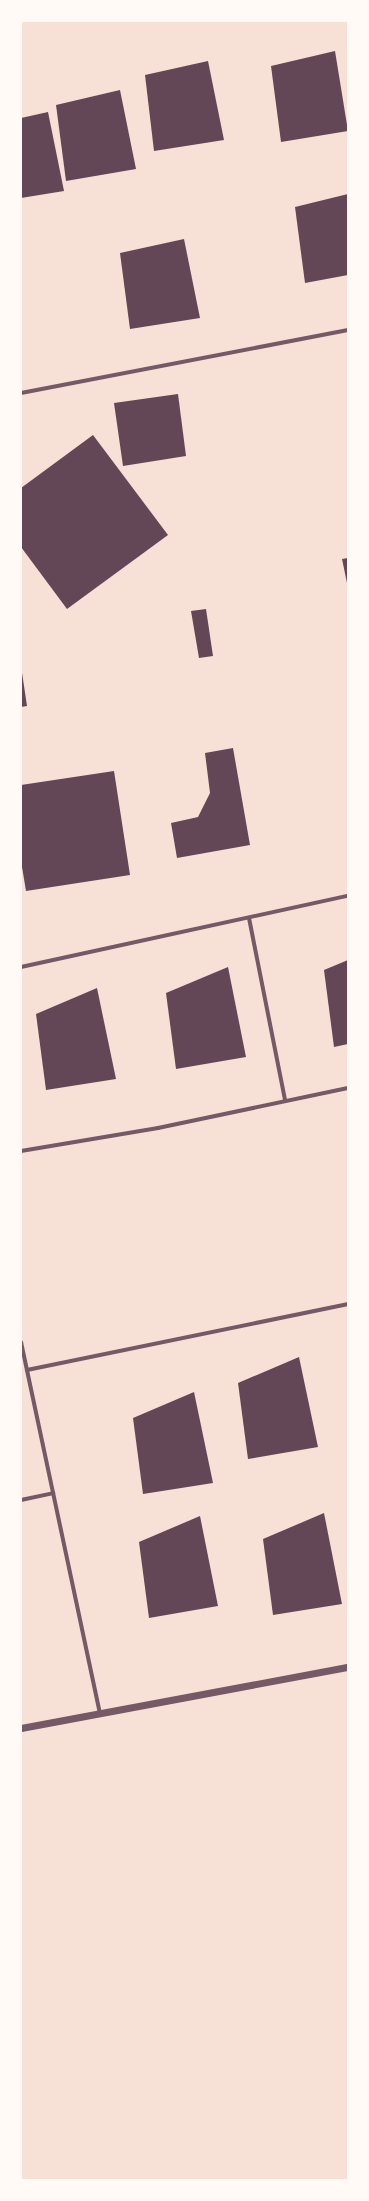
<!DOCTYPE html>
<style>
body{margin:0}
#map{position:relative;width:369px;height:2201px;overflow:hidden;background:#f7e1d7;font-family:"Roboto Condensed",sans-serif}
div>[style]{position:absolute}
.building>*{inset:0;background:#644757}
.minor>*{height:4px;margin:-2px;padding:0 2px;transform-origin:2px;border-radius:2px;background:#755966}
.tertiary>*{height:7px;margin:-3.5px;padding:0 3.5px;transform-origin:3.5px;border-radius:3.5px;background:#755966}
span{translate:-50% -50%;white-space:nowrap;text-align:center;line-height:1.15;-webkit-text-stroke:3px #fffaf5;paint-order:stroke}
.frame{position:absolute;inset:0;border:22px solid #fffaf5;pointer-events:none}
</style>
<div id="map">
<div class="building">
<i style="clip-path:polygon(335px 51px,348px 131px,281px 142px,271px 66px)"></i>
<i style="clip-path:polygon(208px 61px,224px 140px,154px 151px,145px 75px)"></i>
<i style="clip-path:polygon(120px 90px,136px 169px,66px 181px,56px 105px)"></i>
<i style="clip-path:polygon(48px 112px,64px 191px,21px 198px,21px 118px)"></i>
<i style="clip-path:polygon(348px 194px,348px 275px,305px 283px,295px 207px)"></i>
<i style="clip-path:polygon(184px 239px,200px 318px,130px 329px,120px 253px)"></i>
<i style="clip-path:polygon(178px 394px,186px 456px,123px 466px,114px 403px)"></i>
<i style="clip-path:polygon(93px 435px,168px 535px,67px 609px,21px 547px,21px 488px)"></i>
<i style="clip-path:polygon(348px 558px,348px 583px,347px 583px,342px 559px)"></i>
<i style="clip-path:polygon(206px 609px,213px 656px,199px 658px,191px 611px)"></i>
<i style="clip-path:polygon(21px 666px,27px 706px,21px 707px)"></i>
<i style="clip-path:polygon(233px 748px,250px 845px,177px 858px,171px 823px,198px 817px,210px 793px,205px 753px)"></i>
<i style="clip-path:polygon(114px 771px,130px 875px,26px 891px,21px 861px,21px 785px)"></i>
<i style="clip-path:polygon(348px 960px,348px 1044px,334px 1047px,324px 970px)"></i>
<i style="clip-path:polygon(228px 967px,246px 1057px,176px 1069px,166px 993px)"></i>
<i style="clip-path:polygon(97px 988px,116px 1079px,46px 1090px,36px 1014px)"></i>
<i style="clip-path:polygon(299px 1357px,318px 1447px,248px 1459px,238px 1383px)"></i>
<i style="clip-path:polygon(194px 1392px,213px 1483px,143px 1494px,133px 1418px)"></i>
<i style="clip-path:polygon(324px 1513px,342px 1604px,273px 1615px,263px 1539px)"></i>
<i style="clip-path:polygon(200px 1516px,218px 1606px,149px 1618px,139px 1542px)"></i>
</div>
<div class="minor">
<i style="left:21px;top:393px;width:333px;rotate:-10.9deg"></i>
<i style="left:249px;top:918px;width:186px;rotate:78.8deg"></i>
<i style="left:21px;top:967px;width:335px;rotate:-12.3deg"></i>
<i style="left:21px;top:1151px;width:139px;rotate:-9.5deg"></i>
<i style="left:158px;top:1128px;width:194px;rotate:-11.9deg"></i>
<i style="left:21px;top:1342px;width:379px;rotate:78deg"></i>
<i style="left:27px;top:1370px;width:328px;rotate:-11.6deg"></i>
<i style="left:21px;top:1500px;width:33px;rotate:-12deg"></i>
</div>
<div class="tertiary">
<i style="left:21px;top:1728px;width:333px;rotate:-10.6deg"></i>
</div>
<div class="frame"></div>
</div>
